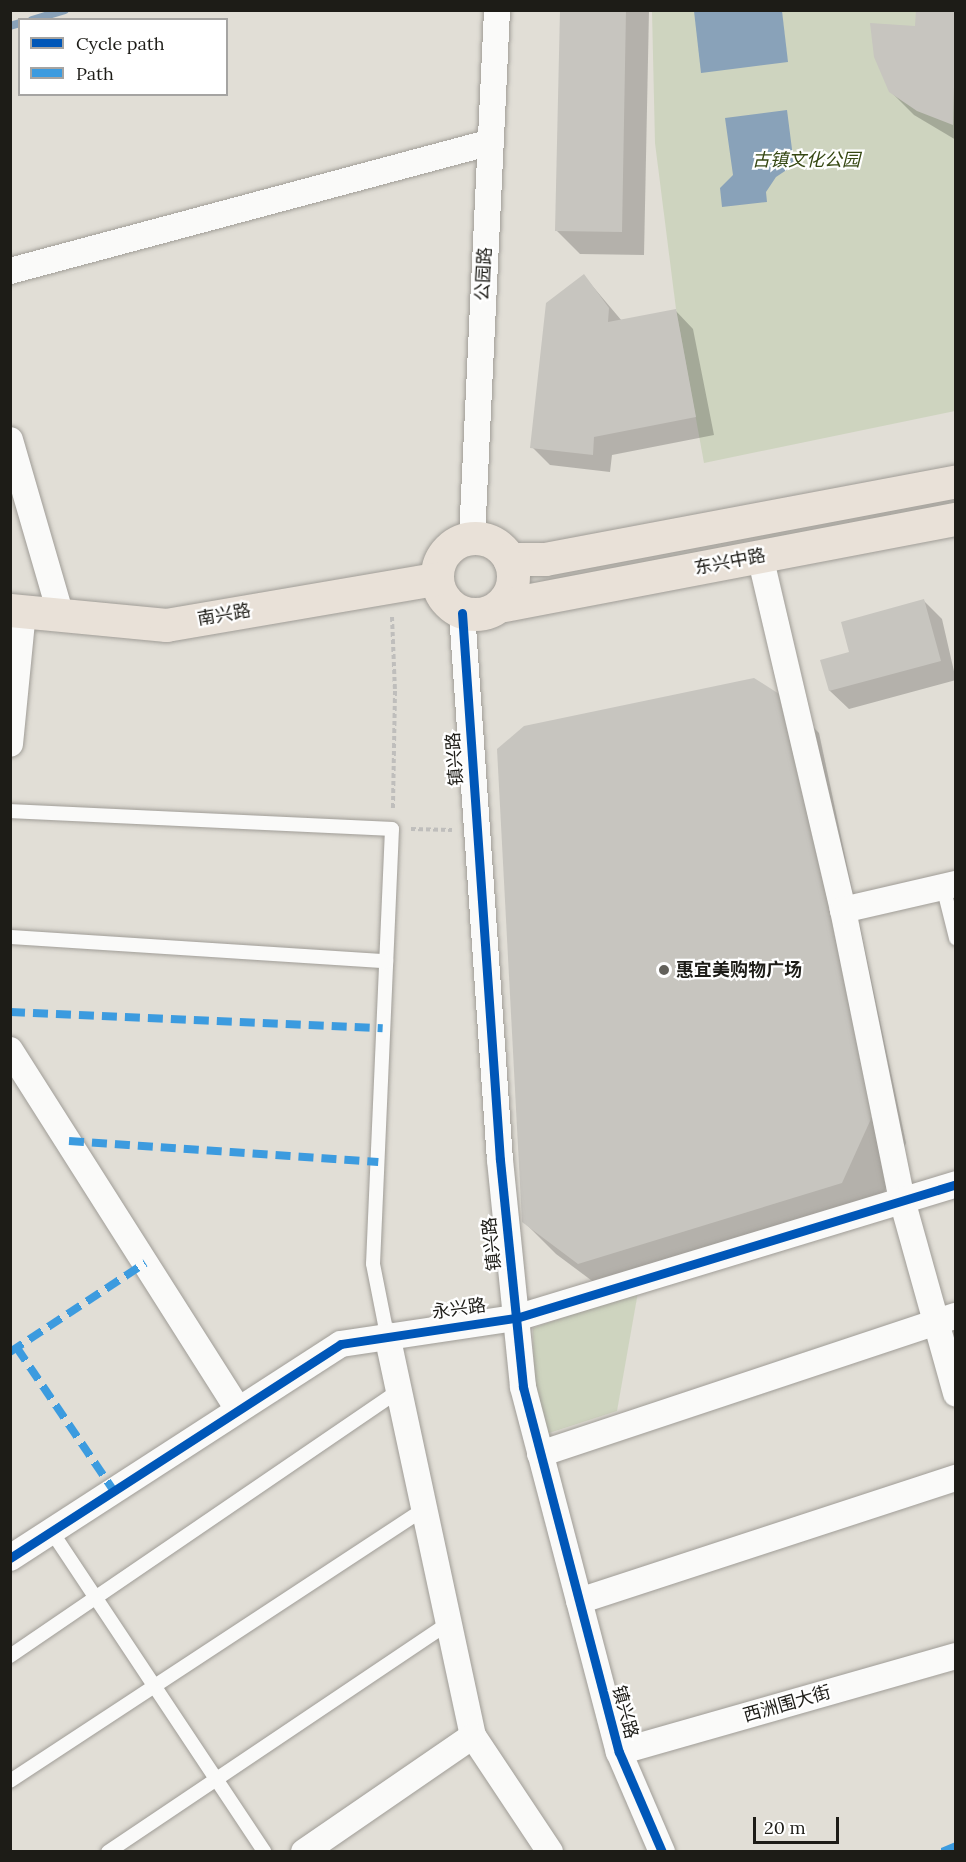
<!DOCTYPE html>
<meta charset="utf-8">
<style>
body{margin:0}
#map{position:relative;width:966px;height:1862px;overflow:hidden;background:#e1ded6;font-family:Lora,"Noto Sans SC",serif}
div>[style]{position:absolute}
.green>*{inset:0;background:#ced4bf}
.water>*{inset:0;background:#89a2b9}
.shadow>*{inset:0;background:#0003}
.stream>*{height:8px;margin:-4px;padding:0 4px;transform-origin:4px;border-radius:4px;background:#89a2b9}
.building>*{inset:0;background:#c7c5bf}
.path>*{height:4px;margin-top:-2px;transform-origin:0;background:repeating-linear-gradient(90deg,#bfbebc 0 4.5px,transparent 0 7.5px)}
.roads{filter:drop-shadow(0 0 2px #a09d97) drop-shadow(0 0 2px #a09d97)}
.service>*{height:14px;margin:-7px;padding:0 7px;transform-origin:7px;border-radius:7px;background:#fafaf9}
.minor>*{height:26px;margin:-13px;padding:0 13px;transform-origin:13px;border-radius:13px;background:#fafaf9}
.primary>*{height:33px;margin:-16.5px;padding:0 16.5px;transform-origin:16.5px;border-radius:16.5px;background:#e9e1d8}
.primary>.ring{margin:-16.5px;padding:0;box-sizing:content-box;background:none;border:33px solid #e9e1d8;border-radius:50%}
.quiet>*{height:8px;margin-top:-4px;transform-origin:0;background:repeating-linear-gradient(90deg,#3c9bdf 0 15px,transparent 0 23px)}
.cycleway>*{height:9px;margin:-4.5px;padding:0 4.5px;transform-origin:4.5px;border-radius:4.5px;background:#0057b8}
.dots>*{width:16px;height:16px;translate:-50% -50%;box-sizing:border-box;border:3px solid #fff;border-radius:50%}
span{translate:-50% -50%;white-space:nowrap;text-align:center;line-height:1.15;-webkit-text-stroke:4.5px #fff;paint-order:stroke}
.park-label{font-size:18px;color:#364813;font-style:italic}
.street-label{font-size:18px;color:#1d1c17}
.poi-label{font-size:18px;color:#1d1c17;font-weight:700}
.left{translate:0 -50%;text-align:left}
.frame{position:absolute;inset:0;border:12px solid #1d1c17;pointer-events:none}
.legend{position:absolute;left:18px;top:18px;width:210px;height:78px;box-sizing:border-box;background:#fff;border:2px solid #a5a4a2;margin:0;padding:8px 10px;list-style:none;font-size:18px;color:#1d1c17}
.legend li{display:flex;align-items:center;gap:12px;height:30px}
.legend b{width:30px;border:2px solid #a5a4a2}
.scale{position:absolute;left:753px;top:1817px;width:86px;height:27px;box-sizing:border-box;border:3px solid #1d1c17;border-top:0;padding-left:8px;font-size:18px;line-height:21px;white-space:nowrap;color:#1d1c17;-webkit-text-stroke:4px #fff;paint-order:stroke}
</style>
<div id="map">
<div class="green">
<i style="clip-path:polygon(652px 11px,955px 11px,955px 411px,704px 463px,676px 309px,655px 143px)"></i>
<i style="clip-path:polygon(638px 1292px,617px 1411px,546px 1434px,534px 1390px,533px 1328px)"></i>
</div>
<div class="water">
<i style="clip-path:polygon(694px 11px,782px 11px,788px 62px,701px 73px)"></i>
<i style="clip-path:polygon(787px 110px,794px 165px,776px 177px,766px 192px,767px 202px,722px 207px,720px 188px,733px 175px,725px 118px)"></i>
</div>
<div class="shadow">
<i style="clip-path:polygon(561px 10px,649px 10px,644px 255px,580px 254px,557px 231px)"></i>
<i style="clip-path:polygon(956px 10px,956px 140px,914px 115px,890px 91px,917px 27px)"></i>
<i style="clip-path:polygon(584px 276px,622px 321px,675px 310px,693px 329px,714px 435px,612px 455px,610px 472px,550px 465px,532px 447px)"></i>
<i style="clip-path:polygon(924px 601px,942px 619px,956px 680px,849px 709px,830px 691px,822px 661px,851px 653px)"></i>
<i style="clip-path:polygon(787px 701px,819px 733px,906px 1143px,874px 1215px,611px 1295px,556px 1254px,524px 1222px)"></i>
</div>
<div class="stream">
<i style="left:32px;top:20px;width:34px;rotate:-17deg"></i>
<i style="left:10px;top:26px;width:10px;rotate:-17deg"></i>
</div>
<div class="building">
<i style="clip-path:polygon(560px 10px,626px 10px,622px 232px,555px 231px)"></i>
<i style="clip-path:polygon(916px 10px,956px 10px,953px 125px,917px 111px,889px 92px,874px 57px,870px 23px,915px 26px)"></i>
<i style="clip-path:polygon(584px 274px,609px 308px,608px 322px,676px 309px,696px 417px,594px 437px,593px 455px,530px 448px,546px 303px)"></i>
<i style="clip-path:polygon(924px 599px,941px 661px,829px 691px,820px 660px,849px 652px,841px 622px)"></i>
<i style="clip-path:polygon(754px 678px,787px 699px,875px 1110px,842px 1183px,578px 1264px,522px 1222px,497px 749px,524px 726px)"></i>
</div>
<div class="path">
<i style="left:392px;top:617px;width:74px;rotate:87.7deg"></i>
<i style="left:395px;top:691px;width:117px;rotate:91deg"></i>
<i style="left:411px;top:829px;width:41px;rotate:1.4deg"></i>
</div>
<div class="roads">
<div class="service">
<i style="left:10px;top:811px;width:382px;rotate:2.7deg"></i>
<i style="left:392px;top:829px;width:435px;rotate:92.5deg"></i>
<i style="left:373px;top:1264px;width:72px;rotate:78.8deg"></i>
<i style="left:943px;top:886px;width:54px;rotate:76deg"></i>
<i style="left:10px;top:937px;width:377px;rotate:3.7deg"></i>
<i style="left:52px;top:1532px;width:384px;rotate:56.4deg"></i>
<i style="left:10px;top:1656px;width:471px;rotate:-34.3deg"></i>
<i style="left:10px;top:1781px;width:495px;rotate:-33.3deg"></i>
<i style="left:108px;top:1852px;width:411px;rotate:-33.9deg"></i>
</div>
<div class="minor">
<i style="left:10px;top:271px;width:496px;rotate:-15deg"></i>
<i style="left:10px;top:440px;width:182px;rotate:73.8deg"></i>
<i style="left:472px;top:537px;width:528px;rotate:-87.28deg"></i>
<i style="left:760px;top:556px;width:364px;rotate:76.8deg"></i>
<i style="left:843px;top:910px;width:296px;rotate:78.5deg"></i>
<i style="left:902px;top:1200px;width:201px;rotate:74.4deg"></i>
<i style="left:462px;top:613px;width:548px;rotate:86.03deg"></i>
<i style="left:500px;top:1160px;width:228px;rotate:84.2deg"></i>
<i style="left:523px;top:1387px;width:377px;rotate:75.3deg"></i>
<i style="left:619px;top:1752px;width:109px;rotate:66.7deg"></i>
<i style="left:10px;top:744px;width:134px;rotate:-84.4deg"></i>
<i style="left:843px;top:910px;width:116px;rotate:-13deg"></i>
<i style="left:10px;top:1050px;width:424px;rotate:57.6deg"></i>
<i style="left:387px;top:1335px;width:410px;rotate:77.9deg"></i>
<i style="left:473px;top:1736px;width:139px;rotate:56.4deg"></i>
<i style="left:540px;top:1454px;width:438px;rotate:-18.4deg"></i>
<i style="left:10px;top:1558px;width:394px;rotate:-32.9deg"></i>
<i style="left:341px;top:1344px;width:177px;rotate:-8.5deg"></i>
<i style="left:516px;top:1318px;width:460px;rotate:-16.9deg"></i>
<i style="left:579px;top:1601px;width:397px;rotate:-18.1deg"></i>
<i style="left:619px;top:1752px;width:350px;rotate:-15.9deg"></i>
<i style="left:304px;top:1852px;width:205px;rotate:-34.5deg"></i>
</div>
<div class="primary">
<i class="ring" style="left:437px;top:538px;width:43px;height:43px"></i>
<i style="left:509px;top:559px;width:36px"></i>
<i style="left:545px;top:559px;width:418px;rotate:-10.7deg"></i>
<i style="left:504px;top:605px;width:460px;rotate:-10.8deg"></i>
<i style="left:10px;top:610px;width:157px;rotate:5.5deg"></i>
<i style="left:166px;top:625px;width:274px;rotate:-9.7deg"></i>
</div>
</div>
<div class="quiet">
<i style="left:10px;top:1012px;width:373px;rotate:2.5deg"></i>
<i style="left:69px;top:1141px;width:310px;rotate:3.9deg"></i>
<i style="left:17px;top:1348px;width:171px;rotate:55.9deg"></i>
<i style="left:10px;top:1352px;width:162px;rotate:-33.4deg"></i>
<i style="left:942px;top:1852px;width:15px;rotate:-23deg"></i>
</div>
<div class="cycleway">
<i style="left:462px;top:613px;width:548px;rotate:86.03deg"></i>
<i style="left:500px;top:1160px;width:228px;rotate:84.2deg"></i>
<i style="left:523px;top:1387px;width:377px;rotate:75.3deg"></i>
<i style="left:619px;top:1752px;width:109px;rotate:66.7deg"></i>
<i style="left:10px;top:1558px;width:394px;rotate:-32.9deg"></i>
<i style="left:341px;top:1344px;width:177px;rotate:-8.5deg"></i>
<i style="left:516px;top:1318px;width:460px;rotate:-16.9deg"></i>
</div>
<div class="dots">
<i style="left:664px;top:970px;background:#62605a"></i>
</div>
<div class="park-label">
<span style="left:806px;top:160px">古镇文化公园</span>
</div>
<div class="street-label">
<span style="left:484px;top:274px;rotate:-87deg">公园路</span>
<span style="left:730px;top:562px;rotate:-11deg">东兴中路</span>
<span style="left:224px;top:615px;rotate:-10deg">南兴路</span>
<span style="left:455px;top:759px;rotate:-94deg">镇兴路</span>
<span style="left:492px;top:1244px;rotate:-96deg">镇兴路</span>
<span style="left:459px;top:1309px;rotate:-8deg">永兴路</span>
<span style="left:787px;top:1704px;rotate:-16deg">西洲围大街</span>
<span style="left:625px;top:1712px;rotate:75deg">镇兴路</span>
</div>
<div class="poi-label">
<span class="left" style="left:676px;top:970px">惠宜美购物广场</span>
</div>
<div class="frame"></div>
<ul class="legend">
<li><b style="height:8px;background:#0057b8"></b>Cycle path</li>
<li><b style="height:8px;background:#3c9bdf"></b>Path</li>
</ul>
<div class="scale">20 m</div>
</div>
